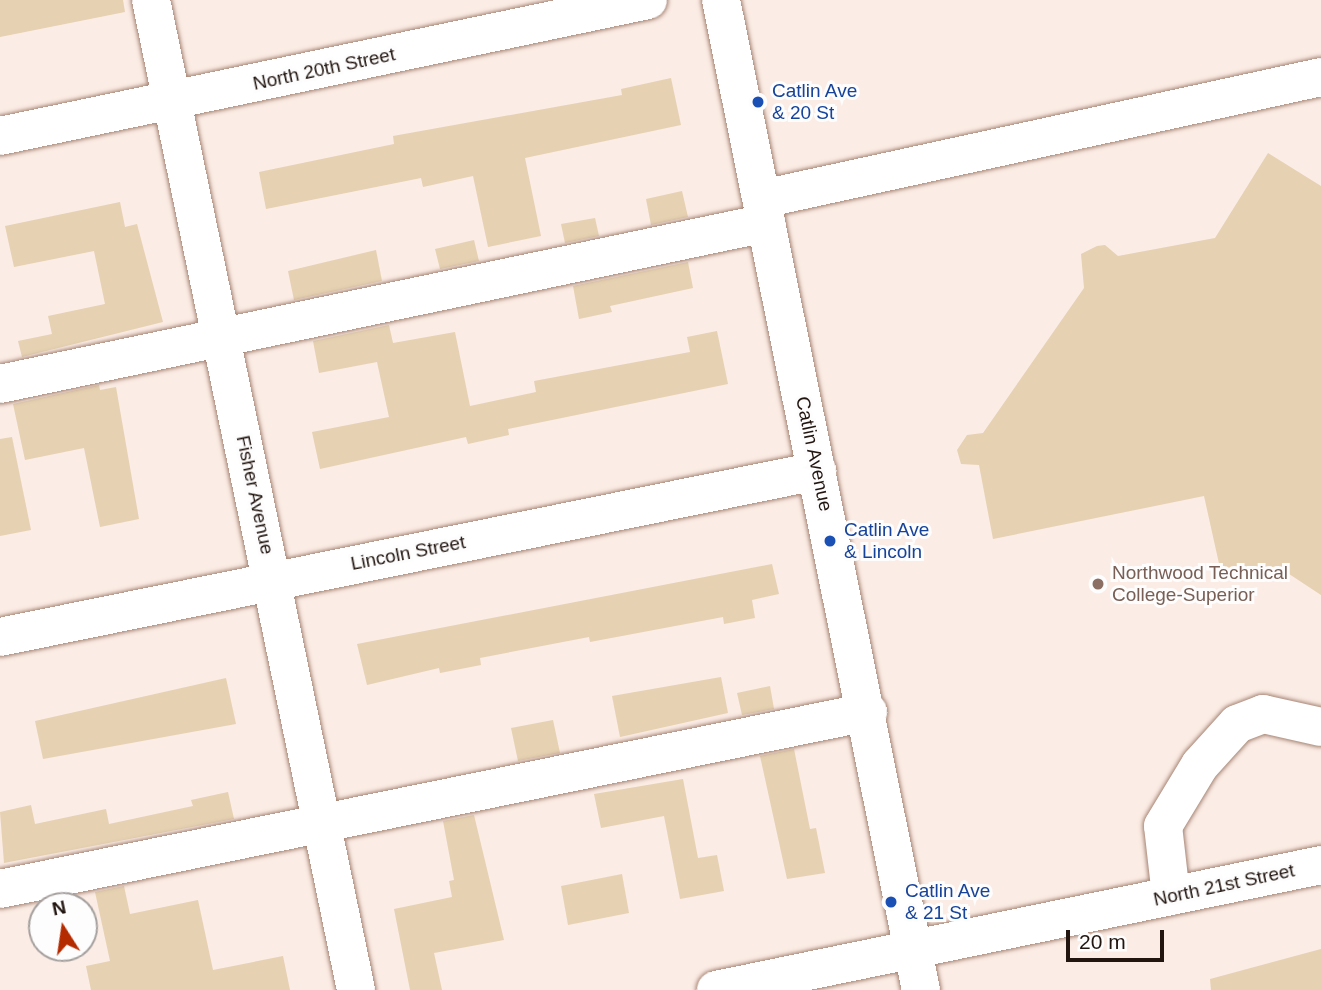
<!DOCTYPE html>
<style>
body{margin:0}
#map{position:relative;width:1321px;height:990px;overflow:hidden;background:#fbece5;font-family:Helvetica,sans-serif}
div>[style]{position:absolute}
.building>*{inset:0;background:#e6d1b2}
.roads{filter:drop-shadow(0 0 2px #a68474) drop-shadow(0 0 2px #a68474)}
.minor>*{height:38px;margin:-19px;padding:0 19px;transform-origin:19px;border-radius:19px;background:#fff}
.dots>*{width:19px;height:19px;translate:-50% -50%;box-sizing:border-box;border:4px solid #fdfdfd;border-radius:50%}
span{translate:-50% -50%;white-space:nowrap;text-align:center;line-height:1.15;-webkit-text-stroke:6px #fdfdfd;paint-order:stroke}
.street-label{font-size:19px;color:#221510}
.transit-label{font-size:19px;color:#164399}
.left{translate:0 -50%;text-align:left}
.education-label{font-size:19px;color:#785e54}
.north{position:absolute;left:28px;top:892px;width:70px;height:70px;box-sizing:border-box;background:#fdfdfd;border:2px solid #a5a09e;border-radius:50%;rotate:348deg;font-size:19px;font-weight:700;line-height:28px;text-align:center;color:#221510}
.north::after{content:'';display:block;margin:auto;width:24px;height:32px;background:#b52b00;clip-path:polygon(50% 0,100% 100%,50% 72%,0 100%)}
.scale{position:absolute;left:1066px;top:930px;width:98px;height:32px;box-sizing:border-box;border:4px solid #221510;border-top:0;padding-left:9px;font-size:21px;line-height:24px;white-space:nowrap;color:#221510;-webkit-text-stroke:5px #fdfdfd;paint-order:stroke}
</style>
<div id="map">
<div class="building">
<i style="clip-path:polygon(0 0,123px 0,125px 12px,0 37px)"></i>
<i style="clip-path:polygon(671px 78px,681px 125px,525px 158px,541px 236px,488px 247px,473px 176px,423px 187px,421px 178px,266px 209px,259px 172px,394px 144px,393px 136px,622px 95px,621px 89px)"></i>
<i style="clip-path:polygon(1268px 153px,1321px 186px,1321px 595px,1277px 566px,1222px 577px,1204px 496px,993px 539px,979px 465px,961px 464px,957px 450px,967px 435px,983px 433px,1084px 288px,1081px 254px,1097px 246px,1105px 245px,1118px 256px,1215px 238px)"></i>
<i style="clip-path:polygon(682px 191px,688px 217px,651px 225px,646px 199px)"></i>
<i style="clip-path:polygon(120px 202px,125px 227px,137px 224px,163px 322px,22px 357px,18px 341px,52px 334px,48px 316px,105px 304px,94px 251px,14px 267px,5px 226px)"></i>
<i style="clip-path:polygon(595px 218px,599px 236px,565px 243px,561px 224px)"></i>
<i style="clip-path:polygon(474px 240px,479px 261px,440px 269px,435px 249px)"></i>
<i style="clip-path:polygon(376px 250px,382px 281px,294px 300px,288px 271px)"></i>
<i style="clip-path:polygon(688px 262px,693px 288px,610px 306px,612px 312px,579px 319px,573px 286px)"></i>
<i style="clip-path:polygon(389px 325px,393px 343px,455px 332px,470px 406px,536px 392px,534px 381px,690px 352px,687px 337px,717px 331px,728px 384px,508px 429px,509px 435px,468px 444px,466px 437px,320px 469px,312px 432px,389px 417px,377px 362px,319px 373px,313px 341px)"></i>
<i style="clip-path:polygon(99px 385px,100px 390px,116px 387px,139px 519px,100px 527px,84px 448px,25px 460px,13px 404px)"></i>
<i style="clip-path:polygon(12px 437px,31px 530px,0 536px,0 439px)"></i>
<i style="clip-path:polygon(772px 564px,779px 594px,752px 600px,755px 618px,724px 624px,723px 617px,590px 642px,589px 637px,480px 658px,481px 665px,440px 673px,439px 668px,367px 685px,357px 644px)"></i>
<i style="clip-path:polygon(721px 677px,728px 713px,620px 737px,612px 696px)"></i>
<i style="clip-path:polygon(226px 678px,236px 724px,43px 759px,35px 721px)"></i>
<i style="clip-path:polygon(770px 686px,774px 709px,742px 715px,737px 693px)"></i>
<i style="clip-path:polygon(553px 720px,560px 753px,518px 761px,511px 728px)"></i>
<i style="clip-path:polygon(794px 749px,810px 829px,816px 828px,825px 873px,787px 879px,760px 756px)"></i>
<i style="clip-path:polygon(683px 779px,698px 858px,717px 855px,724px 891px,680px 899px,664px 816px,601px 828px,594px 794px)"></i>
<i style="clip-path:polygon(228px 792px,234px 819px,4px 863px,0 812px,31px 805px,35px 824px,106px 809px,109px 824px,193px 806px,191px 800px)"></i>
<i style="clip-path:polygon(474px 815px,504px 940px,434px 953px,442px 990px,410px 990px,394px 909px,452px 897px,449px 881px,454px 880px,443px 821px)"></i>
<i style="clip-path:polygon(622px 874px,629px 913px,568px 925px,561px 886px)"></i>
<i style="clip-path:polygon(124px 886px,130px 914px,198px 900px,213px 970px,283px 956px,290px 990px,91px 990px,86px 966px,110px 961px,95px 892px)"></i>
<i style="clip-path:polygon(1321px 949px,1321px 990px,1211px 990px,1210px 979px)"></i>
</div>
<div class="roads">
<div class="minor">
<i style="left:151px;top:0;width:1011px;rotate:78.3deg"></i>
<i style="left:721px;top:0;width:1010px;rotate:78.58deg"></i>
<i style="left:0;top:136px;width:662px;rotate:-11.85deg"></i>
<i style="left:762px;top:199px;width:572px;rotate:-12.31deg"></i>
<i style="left:0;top:384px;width:783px;rotate:-11.87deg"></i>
<i style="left:0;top:637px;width:834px;rotate:-11.49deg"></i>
<i style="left:0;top:889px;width:886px;rotate:-11.53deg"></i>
<i style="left:1171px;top:896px;width:70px;rotate:-96.5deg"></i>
<i style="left:1163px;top:826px;width:71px;rotate:-58.8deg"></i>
<i style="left:1200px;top:765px;width:55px;rotate:-47.9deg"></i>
<i style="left:1237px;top:724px;width:28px;rotate:-21deg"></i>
<i style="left:1263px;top:714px;width:59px;rotate:12.6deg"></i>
<i style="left:716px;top:990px;width:618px;rotate:-11.67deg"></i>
</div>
</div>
<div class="dots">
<i style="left:758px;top:102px;background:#1a4fb4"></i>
<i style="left:830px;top:541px;background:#1a4fb4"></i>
<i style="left:1098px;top:584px;background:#8d6e63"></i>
<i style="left:891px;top:902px;background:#1a4fb4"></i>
</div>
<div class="street-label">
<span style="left:324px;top:69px;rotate:-12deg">North 20th Street</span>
<span style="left:814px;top:454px;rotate:78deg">Catlin Avenue</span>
<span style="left:255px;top:495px;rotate:78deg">Fisher Avenue</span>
<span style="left:408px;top:553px;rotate:-11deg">Lincoln Street</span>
<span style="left:1224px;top:885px;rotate:-12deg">North 21st Street</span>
</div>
<div class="transit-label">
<span class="left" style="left:772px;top:102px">Catlin Ave<br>&amp; 20 St</span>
<span class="left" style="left:844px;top:541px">Catlin Ave<br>&amp; Lincoln</span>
<span class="left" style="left:905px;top:902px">Catlin Ave<br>&amp; 21 St</span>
</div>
<div class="education-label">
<span class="left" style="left:1112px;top:584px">Northwood Technical<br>College-Superior</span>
</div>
<div class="north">N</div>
<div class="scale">20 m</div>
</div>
